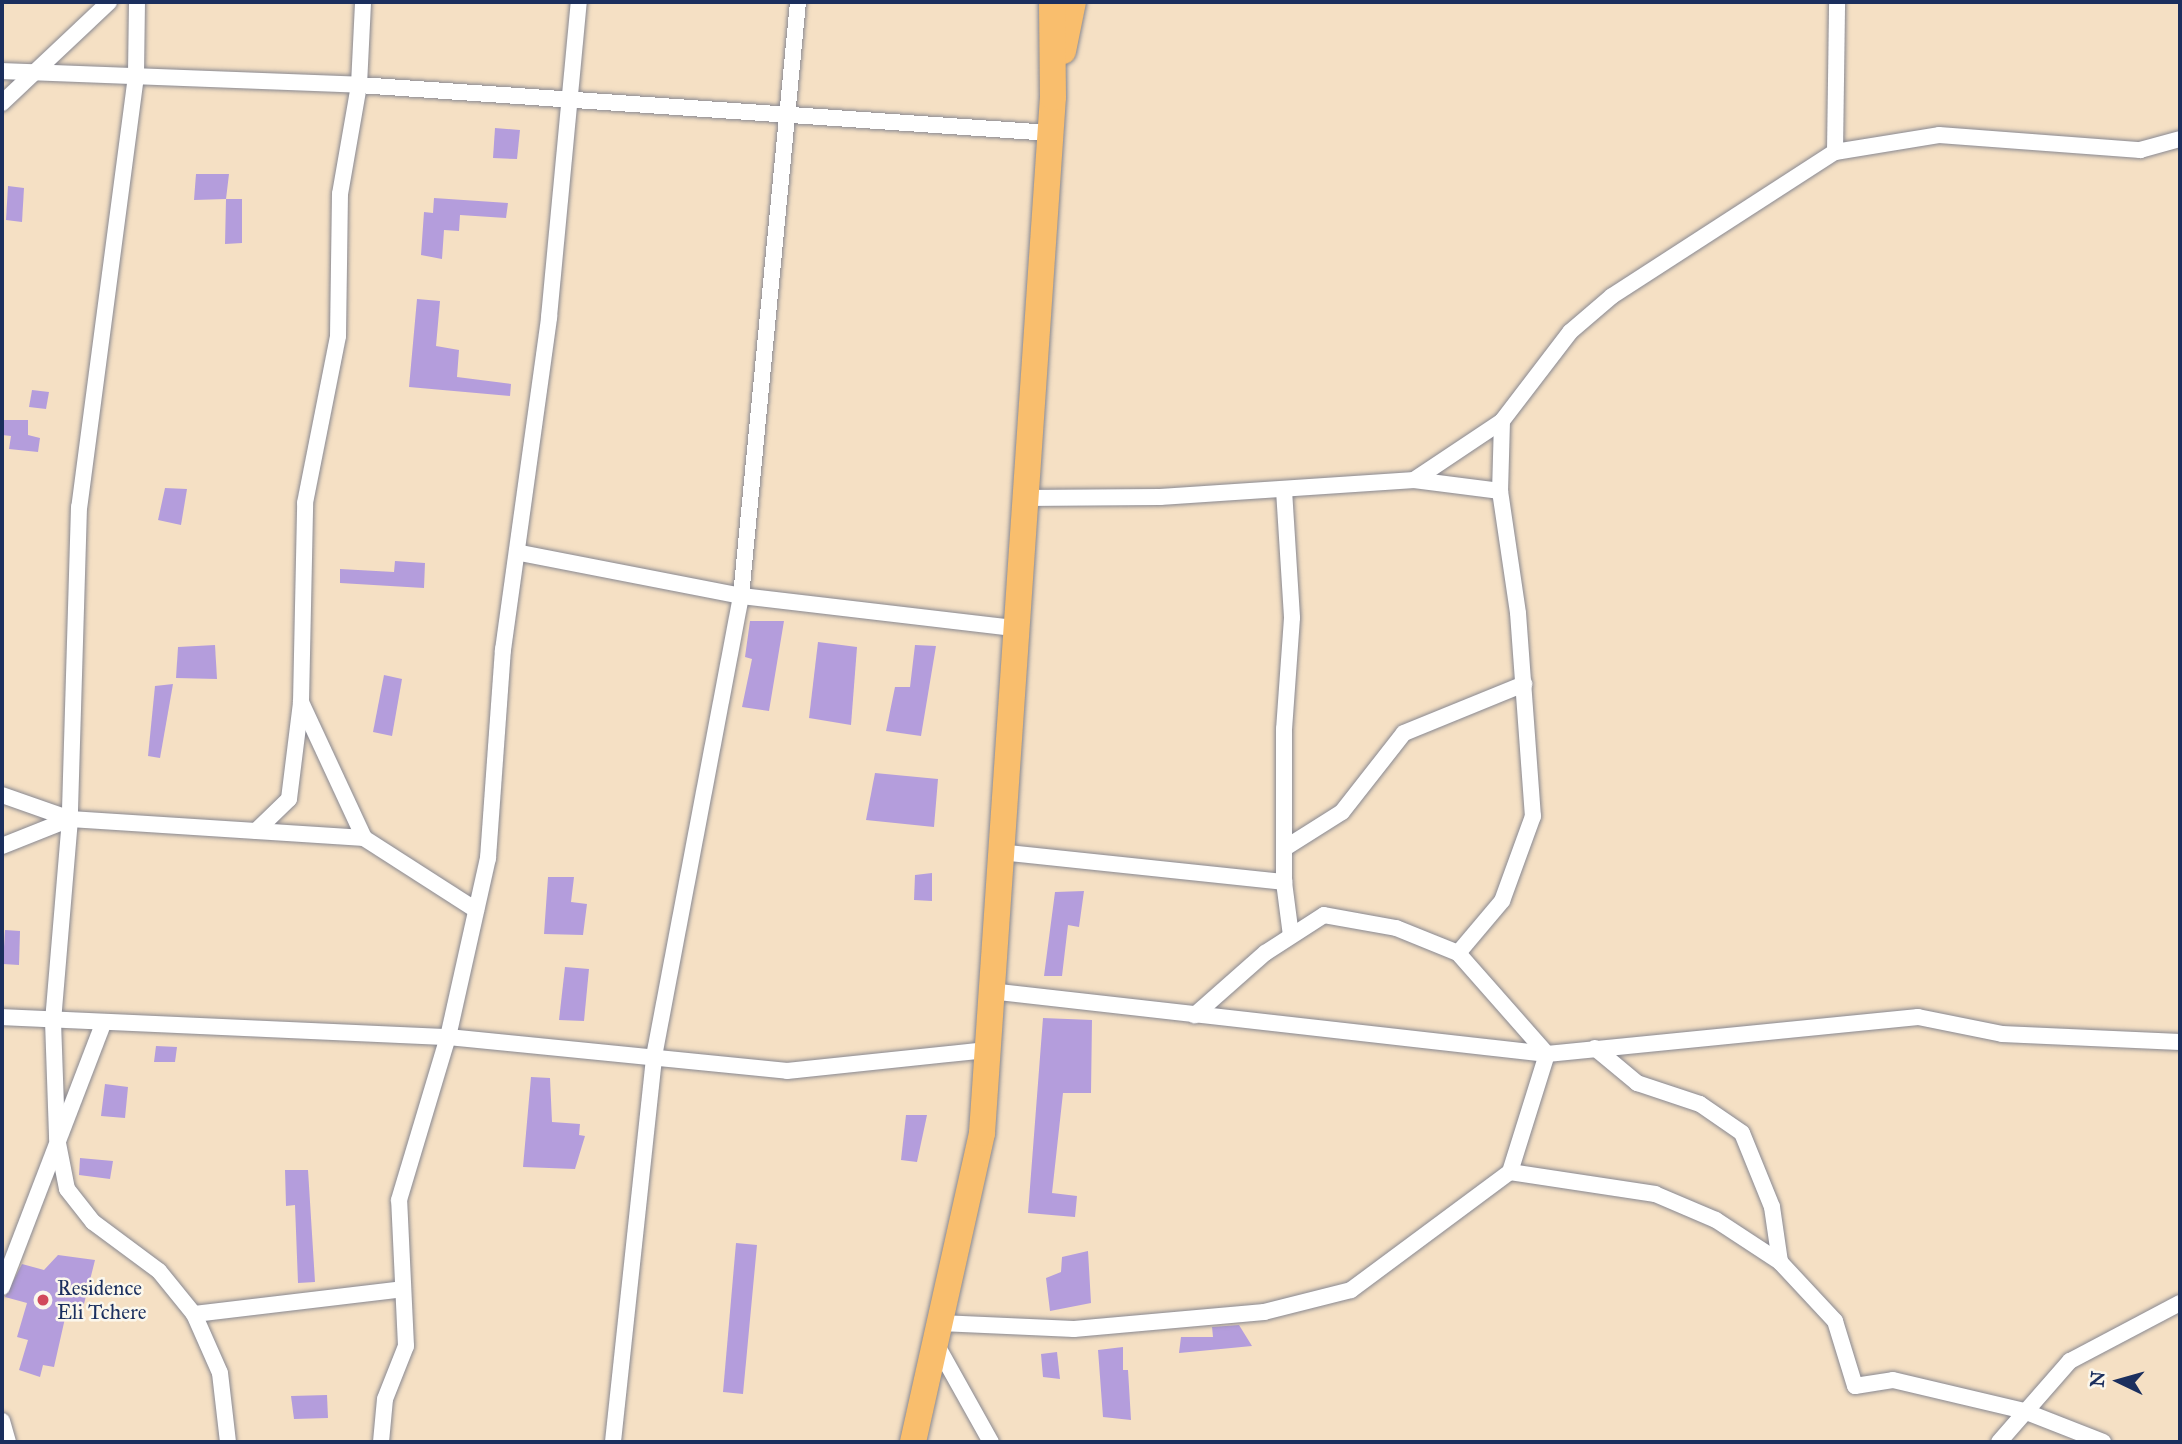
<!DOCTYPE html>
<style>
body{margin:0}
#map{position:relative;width:2182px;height:1444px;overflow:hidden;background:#f5e0c4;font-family:"IM FELL Great Primer",serif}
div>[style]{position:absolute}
.building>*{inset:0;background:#b49ddc}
.roads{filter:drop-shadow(0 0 2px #888891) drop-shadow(0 0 2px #888891)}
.minor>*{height:16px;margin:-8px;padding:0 8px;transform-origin:8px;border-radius:8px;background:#fff}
.trunk>*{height:26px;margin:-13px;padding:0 13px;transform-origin:13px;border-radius:13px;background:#f9be6d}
.dots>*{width:19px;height:19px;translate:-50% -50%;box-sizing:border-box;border:4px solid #fbf7ec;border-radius:50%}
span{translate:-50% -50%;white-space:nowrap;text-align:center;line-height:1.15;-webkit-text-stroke:5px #fbf7ec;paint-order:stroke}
.poi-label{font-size:21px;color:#1b2f5e}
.left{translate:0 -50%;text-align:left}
.frame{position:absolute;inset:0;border:4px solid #1b2f5e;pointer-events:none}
.north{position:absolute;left:2084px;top:1346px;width:70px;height:70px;-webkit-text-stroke:5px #fbf7ec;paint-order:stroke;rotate:275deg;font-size:19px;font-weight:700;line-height:28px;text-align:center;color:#1b2f5e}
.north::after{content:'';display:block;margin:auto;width:24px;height:32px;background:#1b2f5e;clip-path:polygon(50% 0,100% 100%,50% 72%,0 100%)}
</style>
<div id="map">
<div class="building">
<i style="clip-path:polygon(495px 128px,520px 130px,517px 159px,493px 158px)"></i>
<i style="clip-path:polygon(196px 174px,229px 174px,226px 199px,242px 199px,242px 243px,225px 244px,226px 199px,194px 200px)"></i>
<i style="clip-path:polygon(8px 186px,24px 188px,22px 222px,6px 220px)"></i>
<i style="clip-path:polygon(434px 198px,508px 203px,506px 218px,460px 215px,459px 231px,444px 230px,442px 259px,421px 255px,424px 212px,433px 213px)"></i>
<i style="clip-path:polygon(417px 299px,440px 301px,436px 346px,459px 350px,457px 377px,511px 384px,510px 396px,409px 387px)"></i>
<i style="clip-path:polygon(32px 390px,49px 392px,46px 409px,29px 407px)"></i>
<i style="clip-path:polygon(2px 420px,28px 420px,28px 435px,40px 438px,38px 452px,9px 449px,11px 436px,2px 435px)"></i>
<i style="clip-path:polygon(165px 488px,187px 489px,181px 525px,158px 520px)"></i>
<i style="clip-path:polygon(395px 561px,425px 563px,424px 588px,340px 583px,340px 569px,394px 572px)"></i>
<i style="clip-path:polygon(750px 621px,784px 621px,769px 711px,742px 707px,752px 659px,745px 657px)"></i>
<i style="clip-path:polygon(818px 642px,857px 647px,851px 725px,809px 718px)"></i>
<i style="clip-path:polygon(215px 645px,217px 679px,176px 678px,178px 647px)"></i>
<i style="clip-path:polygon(915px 645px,936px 646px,921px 736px,886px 731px,895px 687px,910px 687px)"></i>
<i style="clip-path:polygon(384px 675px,402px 679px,392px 736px,373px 732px)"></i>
<i style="clip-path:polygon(173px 684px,160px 758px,148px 756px,155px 686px)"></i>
<i style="clip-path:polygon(875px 773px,938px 779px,934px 827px,866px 820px)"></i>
<i style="clip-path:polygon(932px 873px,932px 901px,914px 900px,915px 875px)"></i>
<i style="clip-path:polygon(548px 877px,574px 877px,571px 902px,587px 904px,583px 935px,544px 934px)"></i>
<i style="clip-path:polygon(1084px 891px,1079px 927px,1068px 925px,1062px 976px,1044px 976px,1055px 892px)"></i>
<i style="clip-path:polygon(5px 930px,20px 931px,19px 965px,3px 964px)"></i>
<i style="clip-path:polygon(565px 967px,589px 969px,584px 1021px,559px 1020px)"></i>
<i style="clip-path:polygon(1043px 1018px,1092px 1020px,1091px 1093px,1063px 1093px,1052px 1193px,1077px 1196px,1075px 1217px,1028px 1213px)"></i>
<i style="clip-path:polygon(156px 1046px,177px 1047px,175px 1062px,154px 1062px)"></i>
<i style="clip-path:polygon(531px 1077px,550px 1078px,552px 1122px,580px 1124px,579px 1135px,585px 1136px,575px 1169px,523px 1167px)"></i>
<i style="clip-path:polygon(105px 1084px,128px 1087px,125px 1118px,101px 1116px)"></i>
<i style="clip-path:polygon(906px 1115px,927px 1115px,917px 1162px,901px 1160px)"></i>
<i style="clip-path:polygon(80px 1158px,113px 1161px,110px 1179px,79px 1175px)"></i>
<i style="clip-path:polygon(285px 1170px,308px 1170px,315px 1282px,298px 1283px,295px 1205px,286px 1206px)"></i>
<i style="clip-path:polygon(736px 1243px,757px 1245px,743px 1394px,723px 1392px)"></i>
<i style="clip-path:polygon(1088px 1251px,1091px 1303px,1050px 1311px,1046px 1278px,1061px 1272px,1062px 1257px)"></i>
<i style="clip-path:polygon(58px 1255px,95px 1260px,83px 1308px,68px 1305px,54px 1367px,43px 1365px,40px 1377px,19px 1370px,28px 1340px,17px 1337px,27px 1303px,5px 1297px,22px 1264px,44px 1270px)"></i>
<i style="clip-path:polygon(1239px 1325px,1252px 1346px,1179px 1353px,1181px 1337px,1213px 1337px,1212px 1327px)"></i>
<i style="clip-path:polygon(1123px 1347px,1123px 1370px,1128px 1370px,1131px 1420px,1103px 1417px,1098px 1350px)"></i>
<i style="clip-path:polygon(1057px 1352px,1060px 1379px,1043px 1377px,1041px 1354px)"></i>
<i style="clip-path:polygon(327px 1395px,328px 1418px,294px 1419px,291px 1396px)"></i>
</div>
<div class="roads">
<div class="minor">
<i style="left:137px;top:2px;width:74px;rotate:90.8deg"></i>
<i style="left:136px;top:76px;width:435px;rotate:97.5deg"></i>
<i style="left:79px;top:507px;width:312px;rotate:91.7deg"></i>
<i style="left:70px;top:819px;width:203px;rotate:94.8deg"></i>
<i style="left:53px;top:1021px;width:117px;rotate:88deg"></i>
<i style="left:57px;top:1138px;width:52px;rotate:78.9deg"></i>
<i style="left:67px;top:1189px;width:42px;rotate:51.8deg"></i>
<i style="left:93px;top:1222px;width:82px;rotate:36.6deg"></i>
<i style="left:159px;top:1271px;width:55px;rotate:50.9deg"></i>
<i style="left:194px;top:1314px;width:64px;rotate:66.2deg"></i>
<i style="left:220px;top:1373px;width:69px;rotate:83.4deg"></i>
<i style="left:798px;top:2px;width:597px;rotate:95.48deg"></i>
<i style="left:741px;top:596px;width:275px;rotate:6.7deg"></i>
<i style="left:2px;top:71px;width:357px;rotate:2.2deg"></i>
<i style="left:359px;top:85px;width:694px;rotate:3.97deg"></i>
<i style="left:2px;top:103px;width:147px;rotate:-43.3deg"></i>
<i style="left:1835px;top:152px;width:150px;rotate:-89.2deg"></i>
<i style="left:1502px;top:421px;width:112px;rotate:-52.6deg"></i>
<i style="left:1570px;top:332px;width:55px;rotate:-40.6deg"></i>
<i style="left:1612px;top:296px;width:265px;rotate:-32.9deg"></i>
<i style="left:1835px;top:152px;width:105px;rotate:-9.3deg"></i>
<i style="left:1939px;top:135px;width:202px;rotate:4.3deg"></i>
<i style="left:2140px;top:150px;width:41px;rotate:-15.4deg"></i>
<i style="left:1414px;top:480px;width:106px;rotate:-33.8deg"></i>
<i style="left:1502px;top:421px;width:70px;rotate:91.6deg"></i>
<i style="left:1284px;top:490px;width:128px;rotate:86.4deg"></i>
<i style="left:1292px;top:618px;width:111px;rotate:94.1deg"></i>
<i style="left:1284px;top:729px;width:153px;rotate:90deg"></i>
<i style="left:1284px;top:882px;width:54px;rotate:82.6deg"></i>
<i style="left:1024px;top:498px;width:136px;rotate:-0.4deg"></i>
<i style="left:1160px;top:497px;width:255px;rotate:-3.8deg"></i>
<i style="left:1414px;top:480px;width:87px;rotate:7.3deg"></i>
<i style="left:1500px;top:491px;width:123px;rotate:81.6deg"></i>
<i style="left:1518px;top:613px;width:204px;rotate:85.8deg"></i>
<i style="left:1533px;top:816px;width:90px;rotate:110deg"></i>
<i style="left:1502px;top:901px;width:68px;rotate:130.2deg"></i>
<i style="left:520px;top:553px;width:225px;rotate:11deg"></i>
<i style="left:741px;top:596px;width:470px;rotate:100.7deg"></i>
<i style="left:654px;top:1058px;width:386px;rotate:96.1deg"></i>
<i style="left:301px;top:702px;width:150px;rotate:65.1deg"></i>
<i style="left:2px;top:795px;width:72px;rotate:19.4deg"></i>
<i style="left:70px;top:819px;width:295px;rotate:3.7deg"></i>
<i style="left:364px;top:838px;width:133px;rotate:32.7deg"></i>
<i style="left:256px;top:831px;width:46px;rotate:-44.1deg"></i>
<i style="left:289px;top:799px;width:98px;rotate:-82.9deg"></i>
<i style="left:301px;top:702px;width:199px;rotate:-88.8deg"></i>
<i style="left:305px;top:503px;width:170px;rotate:-78.8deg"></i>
<i style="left:338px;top:336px;width:142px;rotate:-89.2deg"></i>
<i style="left:340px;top:194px;width:111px;rotate:-80.1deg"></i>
<i style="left:359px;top:85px;width:83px;rotate:-87.2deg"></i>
<i style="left:2px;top:846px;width:73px;rotate:-21.7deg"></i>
<i style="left:1285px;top:848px;width:67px;rotate:-32.3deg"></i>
<i style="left:1342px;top:812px;width:100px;rotate:-51.9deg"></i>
<i style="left:1404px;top:733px;width:130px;rotate:-22.2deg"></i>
<i style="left:999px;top:852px;width:287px;rotate:6deg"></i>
<i style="left:990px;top:991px;width:561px;rotate:6.45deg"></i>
<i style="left:1547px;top:1054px;width:373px;rotate:-5.7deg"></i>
<i style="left:1918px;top:1017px;width:86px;rotate:11.4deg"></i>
<i style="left:2002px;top:1034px;width:178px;rotate:2.6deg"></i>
<i style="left:2px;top:1017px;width:446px;rotate:2.6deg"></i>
<i style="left:448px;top:1037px;width:341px;rotate:5.7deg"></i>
<i style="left:787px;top:1071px;width:201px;rotate:-6deg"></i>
<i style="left:1595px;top:1048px;width:55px;rotate:39.8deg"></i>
<i style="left:1637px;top:1083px;width:66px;rotate:18.4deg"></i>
<i style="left:1700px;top:1104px;width:51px;rotate:34.6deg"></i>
<i style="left:1742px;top:1133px;width:80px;rotate:67.9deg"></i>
<i style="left:1772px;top:1207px;width:56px;rotate:81.7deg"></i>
<i style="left:1780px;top:1262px;width:81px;rotate:47deg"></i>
<i style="left:1835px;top:1321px;width:68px;rotate:72.9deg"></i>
<i style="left:1855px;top:1386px;width:38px;rotate:-9deg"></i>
<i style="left:1893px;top:1380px;width:135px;rotate:13.3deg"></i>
<i style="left:2024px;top:1411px;width:85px;rotate:21.4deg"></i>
<i style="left:1510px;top:1172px;width:147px;rotate:8.6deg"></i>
<i style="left:1655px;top:1194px;width:66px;rotate:23.1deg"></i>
<i style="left:1716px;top:1220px;width:77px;rotate:33.3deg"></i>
<i style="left:2px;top:1287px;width:282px;rotate:-69deg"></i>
<i style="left:194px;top:1314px;width:210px;rotate:-6.8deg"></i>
<i style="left:940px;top:1323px;width:134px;rotate:2.6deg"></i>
<i style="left:1074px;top:1329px;width:191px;rotate:-5.1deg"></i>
<i style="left:1264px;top:1312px;width:90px;rotate:-14.2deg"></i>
<i style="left:1351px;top:1290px;width:198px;rotate:-36.6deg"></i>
<i style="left:1510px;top:1172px;width:124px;rotate:-72.6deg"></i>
<i style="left:1547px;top:1054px;width:135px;rotate:-131.4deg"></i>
<i style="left:1458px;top:953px;width:67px;rotate:-158deg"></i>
<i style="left:1396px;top:928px;width:73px;rotate:-169.8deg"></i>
<i style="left:1324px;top:915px;width:70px;rotate:147.2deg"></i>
<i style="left:1265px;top:953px;width:94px;rotate:138.5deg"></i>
<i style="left:935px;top:1342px;width:115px;rotate:60.8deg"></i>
<i style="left:2px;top:1421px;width:22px;rotate:74deg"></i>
<i style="left:381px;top:1442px;width:43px;rotate:-84.7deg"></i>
<i style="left:385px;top:1399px;width:57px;rotate:-68.4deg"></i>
<i style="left:406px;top:1346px;width:146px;rotate:-92.7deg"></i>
<i style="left:399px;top:1200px;width:170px;rotate:-73.3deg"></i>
<i style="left:448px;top:1037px;width:183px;rotate:-77.4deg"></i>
<i style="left:488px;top:858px;width:209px;rotate:-85.9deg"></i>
<i style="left:503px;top:650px;width:336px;rotate:-82.1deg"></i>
<i style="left:549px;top:317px;width:316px;rotate:-84.6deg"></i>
<i style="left:1999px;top:1442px;width:108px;rotate:-48.8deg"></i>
<i style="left:2070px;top:1361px;width:124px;rotate:-27.8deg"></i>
</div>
<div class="trunk">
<i style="left:1063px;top:51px;width:50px;rotate:-78.5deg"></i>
<i style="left:913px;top:1442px;width:317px;rotate:-77.4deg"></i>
<i style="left:982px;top:1133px;width:1038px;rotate:-86.08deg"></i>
<i style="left:1053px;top:97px;width:95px;rotate:-90.6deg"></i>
</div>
</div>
<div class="dots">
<i style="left:43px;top:1300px;background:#d1495b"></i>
</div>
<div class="poi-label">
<span class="left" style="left:57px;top:1300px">Residence<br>Eli Tchere</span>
</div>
<div class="frame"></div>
<div class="north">N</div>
</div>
